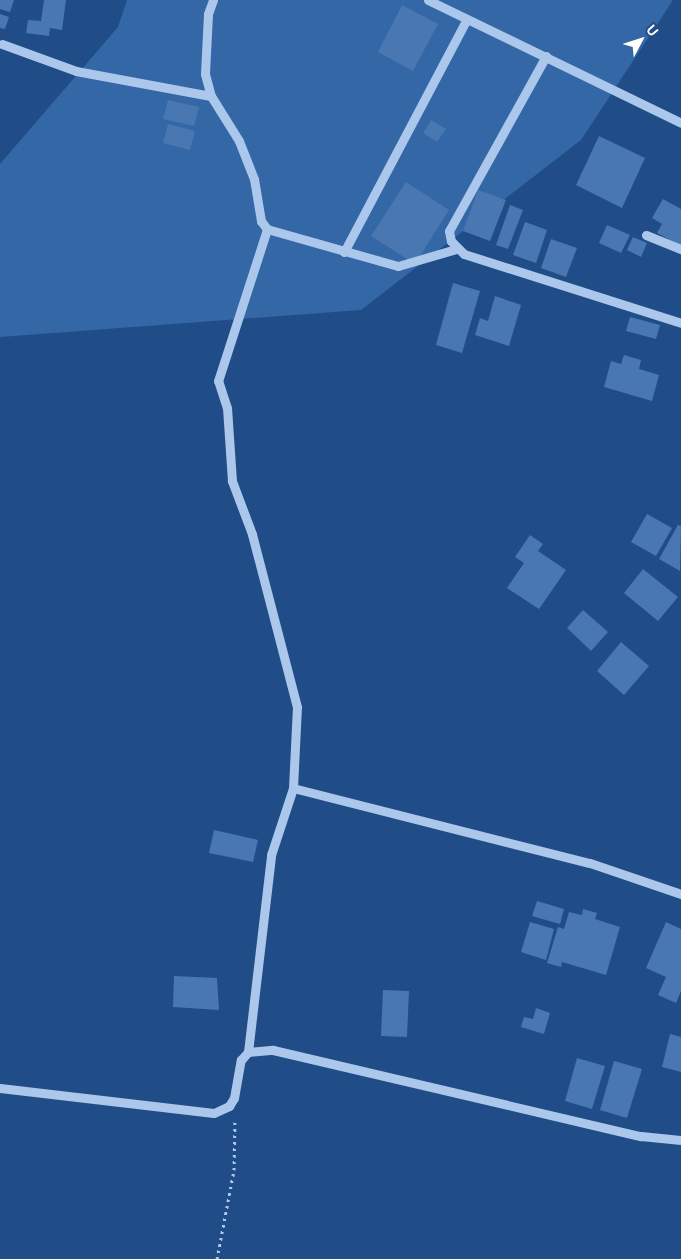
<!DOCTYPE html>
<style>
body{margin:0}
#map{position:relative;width:681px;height:1259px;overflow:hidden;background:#204d88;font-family:"DM Sans",sans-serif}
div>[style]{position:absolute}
.green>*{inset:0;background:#3467a6}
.building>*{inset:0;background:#4977b1}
.path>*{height:3px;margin-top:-1.5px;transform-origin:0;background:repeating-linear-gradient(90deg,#abc7eb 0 2.5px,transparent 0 6.5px)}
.minor>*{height:9px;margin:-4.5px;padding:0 4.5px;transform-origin:4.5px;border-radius:4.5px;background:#abc7eb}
span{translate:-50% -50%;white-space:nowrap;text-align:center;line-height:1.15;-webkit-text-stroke:4.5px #204d88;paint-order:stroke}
.north{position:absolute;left:616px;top:15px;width:50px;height:50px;-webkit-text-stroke:4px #204d88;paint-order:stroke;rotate:50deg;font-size:14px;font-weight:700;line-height:20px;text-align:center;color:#fff}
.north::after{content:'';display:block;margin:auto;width:18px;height:22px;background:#fff;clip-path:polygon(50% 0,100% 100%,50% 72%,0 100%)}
</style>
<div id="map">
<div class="green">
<i style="clip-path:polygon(127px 0,673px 0,581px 140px,361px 310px,0 337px,0 164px,118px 27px)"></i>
</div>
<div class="building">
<i style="clip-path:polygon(0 0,14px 0,10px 12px,0 9px)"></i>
<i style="clip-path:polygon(44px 0,66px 0,62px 30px,50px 28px,49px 36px,26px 33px,28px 20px,41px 21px)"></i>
<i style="clip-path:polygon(402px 5px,438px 24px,413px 71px,378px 52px)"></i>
<i style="clip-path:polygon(0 14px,9px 17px,5px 29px,0 28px)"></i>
<i style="clip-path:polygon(168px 100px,199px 107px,194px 126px,163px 119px)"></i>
<i style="clip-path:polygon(431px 120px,446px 129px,437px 142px,423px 133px)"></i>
<i style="clip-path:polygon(168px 124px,195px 131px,190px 150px,163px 143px)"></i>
<i style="clip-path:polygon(599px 136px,645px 158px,622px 208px,576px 185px)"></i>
<i style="clip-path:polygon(406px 182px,449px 210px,415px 264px,371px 236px)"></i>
<i style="clip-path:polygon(478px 190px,506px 200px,490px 241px,463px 231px)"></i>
<i style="clip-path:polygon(663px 199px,681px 209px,681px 246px,657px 233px,662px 224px,652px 218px)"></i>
<i style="clip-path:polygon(510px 205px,523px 210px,508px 249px,496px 245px)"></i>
<i style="clip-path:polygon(525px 222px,547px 230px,536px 263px,513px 255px)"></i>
<i style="clip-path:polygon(607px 225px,630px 235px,621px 253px,599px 243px)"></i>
<i style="clip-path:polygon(633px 237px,647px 243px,641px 257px,627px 250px)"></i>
<i style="clip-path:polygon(551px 239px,577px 248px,566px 277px,541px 268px)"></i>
<i style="clip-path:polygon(453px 283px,480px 291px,462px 353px,436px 345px)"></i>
<i style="clip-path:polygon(495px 296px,521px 305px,509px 346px,475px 335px,480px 318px,488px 321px)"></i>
<i style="clip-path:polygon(630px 317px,660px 325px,656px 339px,626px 331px)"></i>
<i style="clip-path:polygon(624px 355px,641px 360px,639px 369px,659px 375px,652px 401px,604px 387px,611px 361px,621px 364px)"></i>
<i style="clip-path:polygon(647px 514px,672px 528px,656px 556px,631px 542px)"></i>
<i style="clip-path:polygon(678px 525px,681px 526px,680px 571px,659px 559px)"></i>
<i style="clip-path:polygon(530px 535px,543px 544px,538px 551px,566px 570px,539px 609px,507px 588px,524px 563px,515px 557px)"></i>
<i style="clip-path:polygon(643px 569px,678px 597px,658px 621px,624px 593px)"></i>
<i style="clip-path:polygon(583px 610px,608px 632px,591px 651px,567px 628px)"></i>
<i style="clip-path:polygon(621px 642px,649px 666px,624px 695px,597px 671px)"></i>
<i style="clip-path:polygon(214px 830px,258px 840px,253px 862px,209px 853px)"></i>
<i style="clip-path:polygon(537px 901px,564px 909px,560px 924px,532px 916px)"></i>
<i style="clip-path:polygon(583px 909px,597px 913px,595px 919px,620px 927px,606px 975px,562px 962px,561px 967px,547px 963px,558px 927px,564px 929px,569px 912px,582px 915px)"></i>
<i style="clip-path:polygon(530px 922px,554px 929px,546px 960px,521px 952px)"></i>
<i style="clip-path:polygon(666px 922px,681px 929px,681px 991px,676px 1003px,658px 995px,666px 977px,646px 968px)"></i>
<i style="clip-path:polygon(174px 976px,217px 978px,219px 1010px,173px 1007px)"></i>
<i style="clip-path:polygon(383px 990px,409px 991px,407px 1037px,381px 1036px)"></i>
<i style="clip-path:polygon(536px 1008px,550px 1013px,544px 1034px,521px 1027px,524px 1017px,533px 1019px)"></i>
<i style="clip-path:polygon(670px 1034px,681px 1037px,681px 1072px,662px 1067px)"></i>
<i style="clip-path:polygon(577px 1058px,605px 1066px,592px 1109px,565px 1101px)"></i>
<i style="clip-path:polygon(614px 1061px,642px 1069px,627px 1118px,600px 1110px)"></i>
</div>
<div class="path">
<i style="left:217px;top:1259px;width:91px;rotate:-79.2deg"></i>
<i style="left:234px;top:1170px;width:51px;rotate:-88.9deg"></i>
</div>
<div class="minor">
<i style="left:213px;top:0;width:15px;rotate:110deg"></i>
<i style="left:208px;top:14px;width:60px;rotate:92.9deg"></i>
<i style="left:205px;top:74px;width:23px;rotate:75deg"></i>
<i style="left:211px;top:96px;width:53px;rotate:58.1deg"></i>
<i style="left:239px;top:141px;width:41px;rotate:68.5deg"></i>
<i style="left:254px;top:179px;width:43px;rotate:80.5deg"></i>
<i style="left:261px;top:221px;width:10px;rotate:53deg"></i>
<i style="left:267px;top:229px;width:136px;rotate:15.8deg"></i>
<i style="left:398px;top:266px;width:60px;rotate:-16.3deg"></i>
<i style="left:428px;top:0;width:281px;rotate:25.9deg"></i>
<i style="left:2px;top:44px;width:79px;rotate:20deg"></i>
<i style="left:76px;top:71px;width:137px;rotate:10.5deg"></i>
<i style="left:546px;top:56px;width:200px;rotate:119deg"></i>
<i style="left:449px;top:231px;width:10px;rotate:79deg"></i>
<i style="left:451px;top:241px;width:18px;rotate:45deg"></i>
<i style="left:464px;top:254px;width:228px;rotate:17.6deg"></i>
<i style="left:646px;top:235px;width:38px;rotate:22deg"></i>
<i style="left:344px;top:252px;width:263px;rotate:-62.2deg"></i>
<i style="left:293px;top:788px;width:306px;rotate:14.2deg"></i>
<i style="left:590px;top:863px;width:96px;rotate:18.8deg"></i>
<i style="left:248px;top:1052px;width:198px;rotate:-83.3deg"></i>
<i style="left:271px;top:855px;width:71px;rotate:-71.8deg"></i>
<i style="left:293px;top:788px;width:81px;rotate:-87.2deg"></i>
<i style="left:297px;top:707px;width:179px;rotate:-104.6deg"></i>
<i style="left:252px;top:534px;width:57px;rotate:-110.7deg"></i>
<i style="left:232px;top:481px;width:73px;rotate:-93.9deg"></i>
<i style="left:227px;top:408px;width:28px;rotate:-108deg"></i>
<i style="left:218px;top:381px;width:160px;rotate:-72.1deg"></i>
<i style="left:0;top:1088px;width:215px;rotate:6.7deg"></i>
<i style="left:214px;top:1113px;width:17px;rotate:-25deg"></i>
<i style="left:229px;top:1106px;width:9px;rotate:-58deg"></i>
<i style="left:234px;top:1098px;width:39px;rotate:-80deg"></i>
<i style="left:241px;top:1060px;width:11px;rotate:-49deg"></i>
<i style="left:248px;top:1052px;width:25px;rotate:-5deg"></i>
<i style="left:273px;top:1050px;width:378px;rotate:13.2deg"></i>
<i style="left:641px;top:1136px;width:40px;rotate:5.7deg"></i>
</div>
<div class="north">U</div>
</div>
